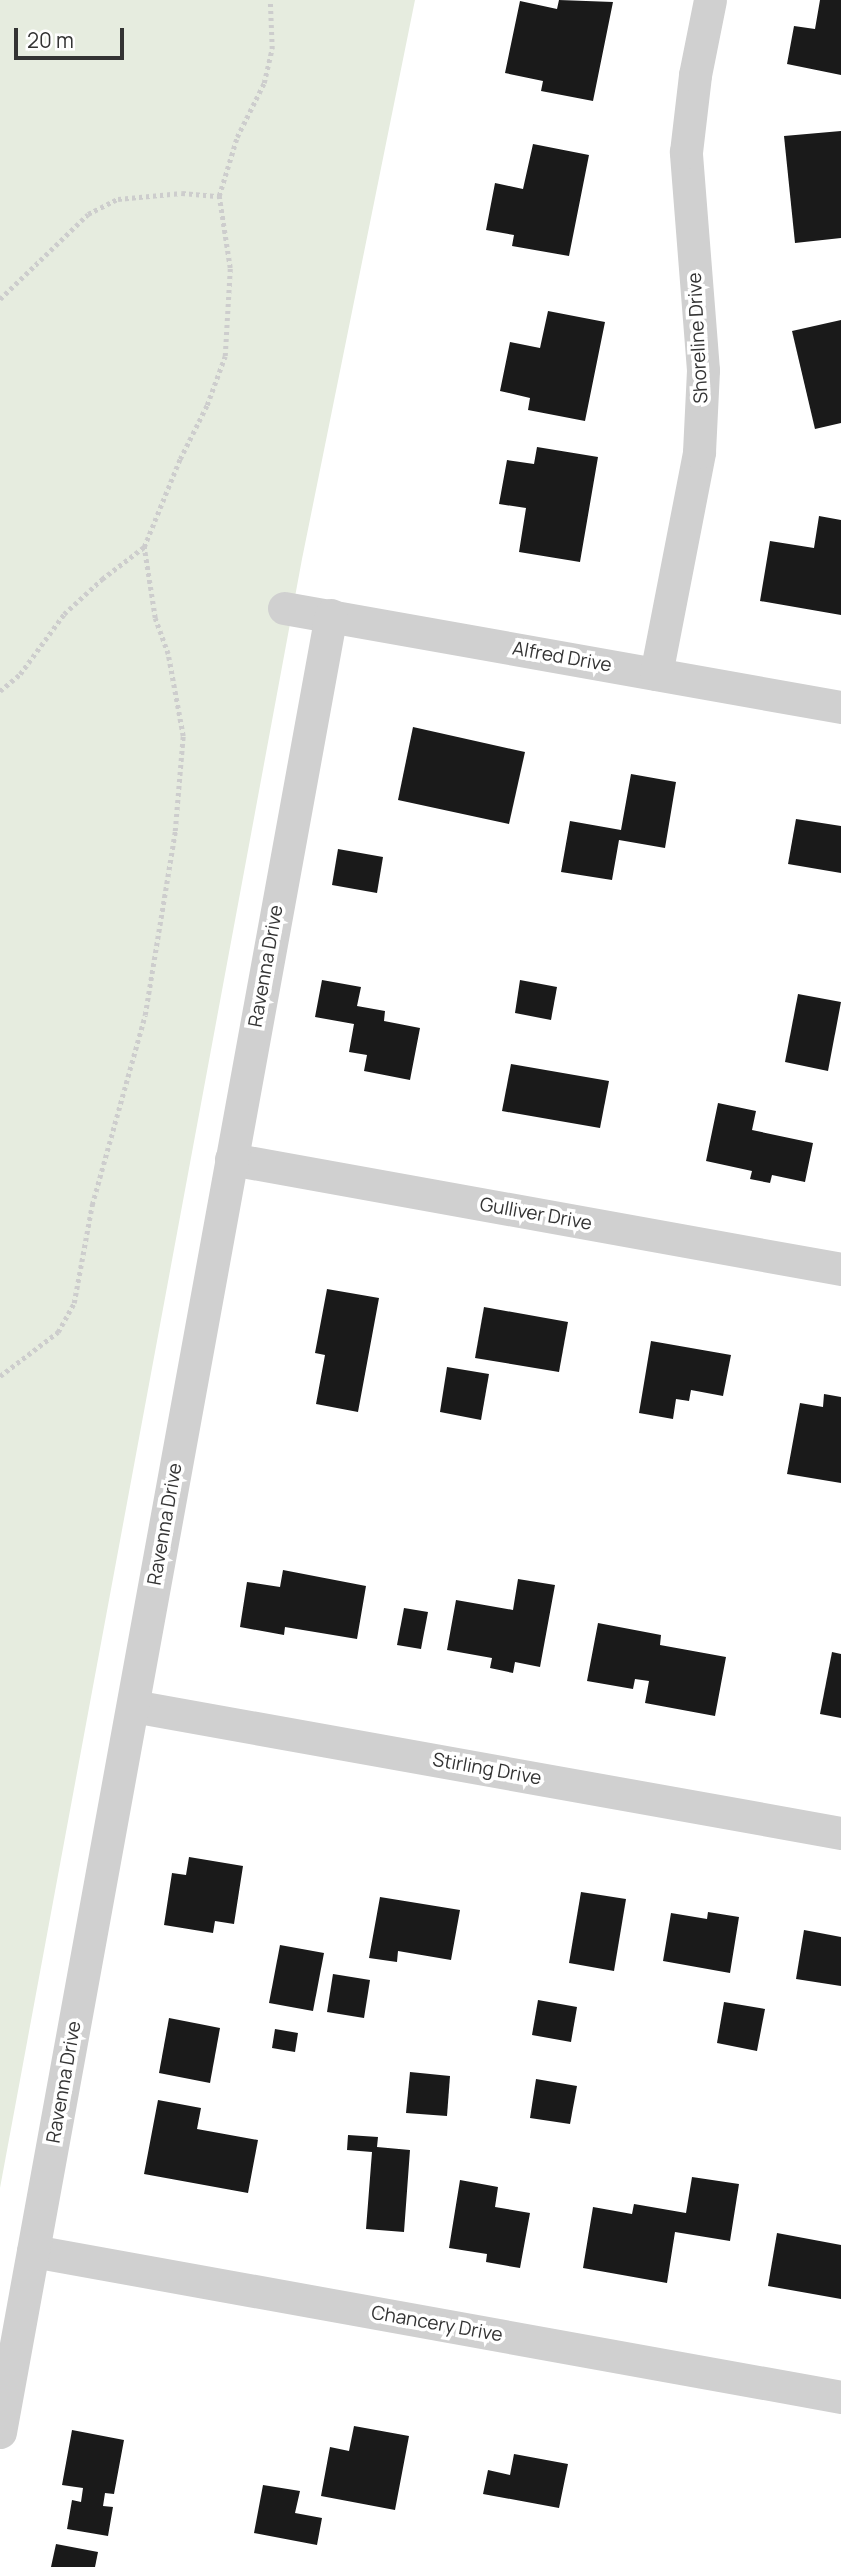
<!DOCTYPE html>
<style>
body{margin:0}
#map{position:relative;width:841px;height:2567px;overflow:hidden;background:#fff;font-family:Manrope,sans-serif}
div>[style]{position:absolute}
.green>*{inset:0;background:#e6ecdf}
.building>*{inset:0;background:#1a1a1a}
.path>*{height:4.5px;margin-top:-2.25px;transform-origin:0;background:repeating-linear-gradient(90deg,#cdcdcd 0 3.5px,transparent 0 7px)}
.street>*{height:33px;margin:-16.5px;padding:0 16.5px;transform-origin:16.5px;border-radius:16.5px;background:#d0d0d0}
span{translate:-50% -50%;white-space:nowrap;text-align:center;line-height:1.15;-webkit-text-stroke:7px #fff;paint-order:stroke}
.street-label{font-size:19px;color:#333}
.scale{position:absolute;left:14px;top:28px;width:110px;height:32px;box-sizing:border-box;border:4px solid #333;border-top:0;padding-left:9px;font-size:21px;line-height:24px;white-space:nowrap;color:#333;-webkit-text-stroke:5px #fff;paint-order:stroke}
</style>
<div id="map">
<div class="green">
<i style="clip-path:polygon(0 0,415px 0,302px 559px,0 2188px)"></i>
</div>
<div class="building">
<i style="clip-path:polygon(559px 0,613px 2px,593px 101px,541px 91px,543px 81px,505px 73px,520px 1px,557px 9px)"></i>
<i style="clip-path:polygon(820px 0,841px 0,841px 75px,787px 64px,794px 26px,815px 29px)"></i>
<i style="clip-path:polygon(841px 131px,841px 238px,795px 243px,784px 136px)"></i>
<i style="clip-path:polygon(533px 144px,589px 155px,569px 256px,512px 246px,514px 235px,486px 230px,495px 183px,523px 189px)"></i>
<i style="clip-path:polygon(548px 311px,605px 322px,585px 421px,528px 410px,530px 398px,500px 391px,510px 342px,540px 348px)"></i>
<i style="clip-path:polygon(841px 320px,841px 423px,815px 429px,792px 331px)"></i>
<i style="clip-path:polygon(537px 447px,598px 457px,580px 562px,519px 552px,526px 508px,499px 504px,507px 460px,534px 464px)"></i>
<i style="clip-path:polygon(819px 516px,841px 520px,841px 615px,760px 601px,770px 541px,814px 548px)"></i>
<i style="clip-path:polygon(413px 727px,525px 752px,509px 824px,398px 800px)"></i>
<i style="clip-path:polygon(631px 774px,676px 782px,665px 848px,619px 840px,612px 880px,561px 872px,570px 821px,621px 830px)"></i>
<i style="clip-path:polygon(796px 819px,841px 826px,841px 873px,788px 864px)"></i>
<i style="clip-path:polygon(338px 849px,383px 857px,377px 893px,332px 885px)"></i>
<i style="clip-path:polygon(322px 980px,361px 987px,357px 1006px,385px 1011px,384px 1021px,420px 1028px,410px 1080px,364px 1071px,367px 1055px,349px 1052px,354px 1024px,315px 1017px)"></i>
<i style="clip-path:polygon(520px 980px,557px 987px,551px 1020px,515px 1013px)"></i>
<i style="clip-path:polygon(798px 994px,841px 1002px,828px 1071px,785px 1062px)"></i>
<i style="clip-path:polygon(511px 1064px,609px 1081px,600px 1128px,502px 1111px)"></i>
<i style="clip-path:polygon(718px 1103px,756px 1111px,752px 1130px,813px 1143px,805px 1182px,772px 1175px,770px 1183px,750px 1179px,752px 1171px,706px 1161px)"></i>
<i style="clip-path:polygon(327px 1289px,379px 1298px,358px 1412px,316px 1404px,325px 1355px,315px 1353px)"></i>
<i style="clip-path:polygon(484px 1307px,568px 1322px,559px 1372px,475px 1358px)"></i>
<i style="clip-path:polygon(651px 1341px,731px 1355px,723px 1396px,691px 1390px,689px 1401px,676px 1399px,673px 1419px,639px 1413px)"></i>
<i style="clip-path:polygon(447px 1367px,489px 1374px,481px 1420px,440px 1412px)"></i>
<i style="clip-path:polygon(824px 1394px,841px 1397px,841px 1483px,787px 1474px,800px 1403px,823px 1407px)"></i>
<i style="clip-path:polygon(283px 1570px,366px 1586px,357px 1639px,285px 1627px,284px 1635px,240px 1627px,247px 1582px,280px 1587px)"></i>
<i style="clip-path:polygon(518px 1579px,555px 1585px,540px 1667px,515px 1662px,513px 1673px,490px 1668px,492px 1658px,447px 1650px,456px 1600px,513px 1610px)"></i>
<i style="clip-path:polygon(404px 1608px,428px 1612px,421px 1649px,397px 1645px)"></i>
<i style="clip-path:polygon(598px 1623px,661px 1635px,660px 1645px,726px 1657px,715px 1716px,645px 1703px,649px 1681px,635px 1679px,633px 1689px,587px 1681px)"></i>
<i style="clip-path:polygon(832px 1652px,841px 1654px,841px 1718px,820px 1714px)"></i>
<i style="clip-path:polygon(189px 1857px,243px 1866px,234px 1924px,215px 1921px,213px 1933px,164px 1925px,172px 1873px,186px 1875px)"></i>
<i style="clip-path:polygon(581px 1892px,626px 1899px,614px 1971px,569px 1963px)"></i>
<i style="clip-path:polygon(380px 1897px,460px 1910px,451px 1960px,398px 1951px,397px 1962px,369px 1958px)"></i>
<i style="clip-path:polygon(708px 1912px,739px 1917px,730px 1973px,663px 1961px,671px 1913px,707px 1919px)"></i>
<i style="clip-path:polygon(804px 1930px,841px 1937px,841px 1986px,796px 1979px)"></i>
<i style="clip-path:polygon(280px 1945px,324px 1953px,313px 2011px,269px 2003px)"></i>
<i style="clip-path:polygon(333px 1974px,370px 1980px,364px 2018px,327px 2012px)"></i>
<i style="clip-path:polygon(538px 2000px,577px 2007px,571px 2042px,532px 2035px)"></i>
<i style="clip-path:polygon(724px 2002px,765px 2009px,757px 2051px,717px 2043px)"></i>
<i style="clip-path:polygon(169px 2018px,220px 2028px,210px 2083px,159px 2073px)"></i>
<i style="clip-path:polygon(275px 2029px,298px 2033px,295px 2052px,272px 2048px)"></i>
<i style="clip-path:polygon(410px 2072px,450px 2076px,447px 2116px,406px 2113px)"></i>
<i style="clip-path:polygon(536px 2079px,577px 2086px,570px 2124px,530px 2118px)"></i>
<i style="clip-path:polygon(158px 2100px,201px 2108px,197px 2129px,258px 2140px,248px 2193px,144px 2174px)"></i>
<i style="clip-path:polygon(348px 2135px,378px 2137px,377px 2147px,410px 2150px,404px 2232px,366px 2229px,372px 2152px,347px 2150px)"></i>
<i style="clip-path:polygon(692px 2177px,739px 2184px,730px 2241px,675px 2232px,667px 2283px,583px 2268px,593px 2207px,632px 2214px,634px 2204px,686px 2213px)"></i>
<i style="clip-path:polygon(460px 2180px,498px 2187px,495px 2207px,530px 2213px,520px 2268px,486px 2262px,487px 2254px,449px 2248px)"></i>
<i style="clip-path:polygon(777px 2233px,841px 2245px,841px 2299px,768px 2286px)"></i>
<i style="clip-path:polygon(354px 2426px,409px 2436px,395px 2510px,321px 2496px,330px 2447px,349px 2451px)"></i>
<i style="clip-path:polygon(72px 2430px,124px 2440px,114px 2494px,105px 2493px,103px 2506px,113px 2507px,108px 2536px,67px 2529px,72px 2500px,81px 2502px,83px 2488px,62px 2485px)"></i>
<i style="clip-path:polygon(514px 2454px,568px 2464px,559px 2508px,483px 2494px,488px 2470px,510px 2475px)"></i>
<i style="clip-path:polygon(263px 2485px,300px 2491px,295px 2513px,322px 2518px,317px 2545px,254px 2533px)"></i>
<i style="clip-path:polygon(56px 2544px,98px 2552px,95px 2567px,51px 2567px)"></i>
</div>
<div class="path">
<i style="left:0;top:299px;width:122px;rotate:-44deg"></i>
<i style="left:88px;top:214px;width:34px;rotate:-27deg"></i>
<i style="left:118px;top:199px;width:64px;rotate:-5.4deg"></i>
<i style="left:182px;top:193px;width:37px;rotate:5deg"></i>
<i style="left:0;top:691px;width:26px;rotate:-40deg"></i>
<i style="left:20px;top:674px;width:74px;rotate:-53.7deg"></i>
<i style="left:64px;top:614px;width:52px;rotate:-42.6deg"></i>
<i style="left:102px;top:579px;width:53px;rotate:-37.3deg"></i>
<i style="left:144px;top:547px;width:95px;rotate:-67.8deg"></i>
<i style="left:180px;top:459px;width:60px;rotate:-63.4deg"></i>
<i style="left:207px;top:405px;width:52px;rotate:-69.8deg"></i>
<i style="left:225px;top:356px;width:88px;rotate:-86.7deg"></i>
<i style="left:230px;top:268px;width:73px;rotate:-98.7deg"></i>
<i style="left:219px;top:196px;width:62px;rotate:-73deg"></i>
<i style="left:237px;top:137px;width:60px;rotate:-63.4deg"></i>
<i style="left:264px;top:83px;width:35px;rotate:-77deg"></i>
<i style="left:272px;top:49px;width:49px;rotate:-92.3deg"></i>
<i style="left:0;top:1376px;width:73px;rotate:-37.2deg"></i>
<i style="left:58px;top:1332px;width:33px;rotate:-61deg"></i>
<i style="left:74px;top:1303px;width:100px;rotate:-79.6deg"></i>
<i style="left:92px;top:1205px;width:197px;rotate:-74.4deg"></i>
<i style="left:145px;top:1015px;width:186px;rotate:-80.7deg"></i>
<i style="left:175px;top:831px;width:95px;rotate:-85.2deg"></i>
<i style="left:183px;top:736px;width:83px;rotate:-100.4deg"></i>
<i style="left:168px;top:654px;width:38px;rotate:-110deg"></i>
<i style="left:155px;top:618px;width:72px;rotate:-98.8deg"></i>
</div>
<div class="street">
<i style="left:284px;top:608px;width:566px;rotate:10.08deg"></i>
<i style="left:656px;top:674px;width:226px;rotate:-79deg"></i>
<i style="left:699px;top:452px;width:82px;rotate:-87.2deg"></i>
<i style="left:703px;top:370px;width:219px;rotate:-94.5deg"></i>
<i style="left:686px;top:152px;width:78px;rotate:-83.3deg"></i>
<i style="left:695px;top:75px;width:76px;rotate:-78.7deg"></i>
<i style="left:231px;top:1159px;width:620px;rotate:10.22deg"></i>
<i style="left:133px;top:1706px;width:719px;rotate:10.17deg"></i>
<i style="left:33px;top:2251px;width:821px;rotate:10.24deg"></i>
<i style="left:0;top:2432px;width:1847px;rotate:-79.68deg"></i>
</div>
<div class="street-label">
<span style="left:698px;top:338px;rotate:-93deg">Shoreline Drive</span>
<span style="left:562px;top:657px;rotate:10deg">Alfred Drive</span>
<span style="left:266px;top:966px;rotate:-80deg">Ravenna Drive</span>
<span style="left:536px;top:1214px;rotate:10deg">Gulliver Drive</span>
<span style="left:165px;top:1524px;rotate:-80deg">Ravenna Drive</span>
<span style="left:487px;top:1769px;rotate:10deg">Stirling Drive</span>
<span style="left:64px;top:2082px;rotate:-80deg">Ravenna Drive</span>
<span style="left:437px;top:2324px;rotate:10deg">Chancery Drive</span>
</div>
<div class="scale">20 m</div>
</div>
